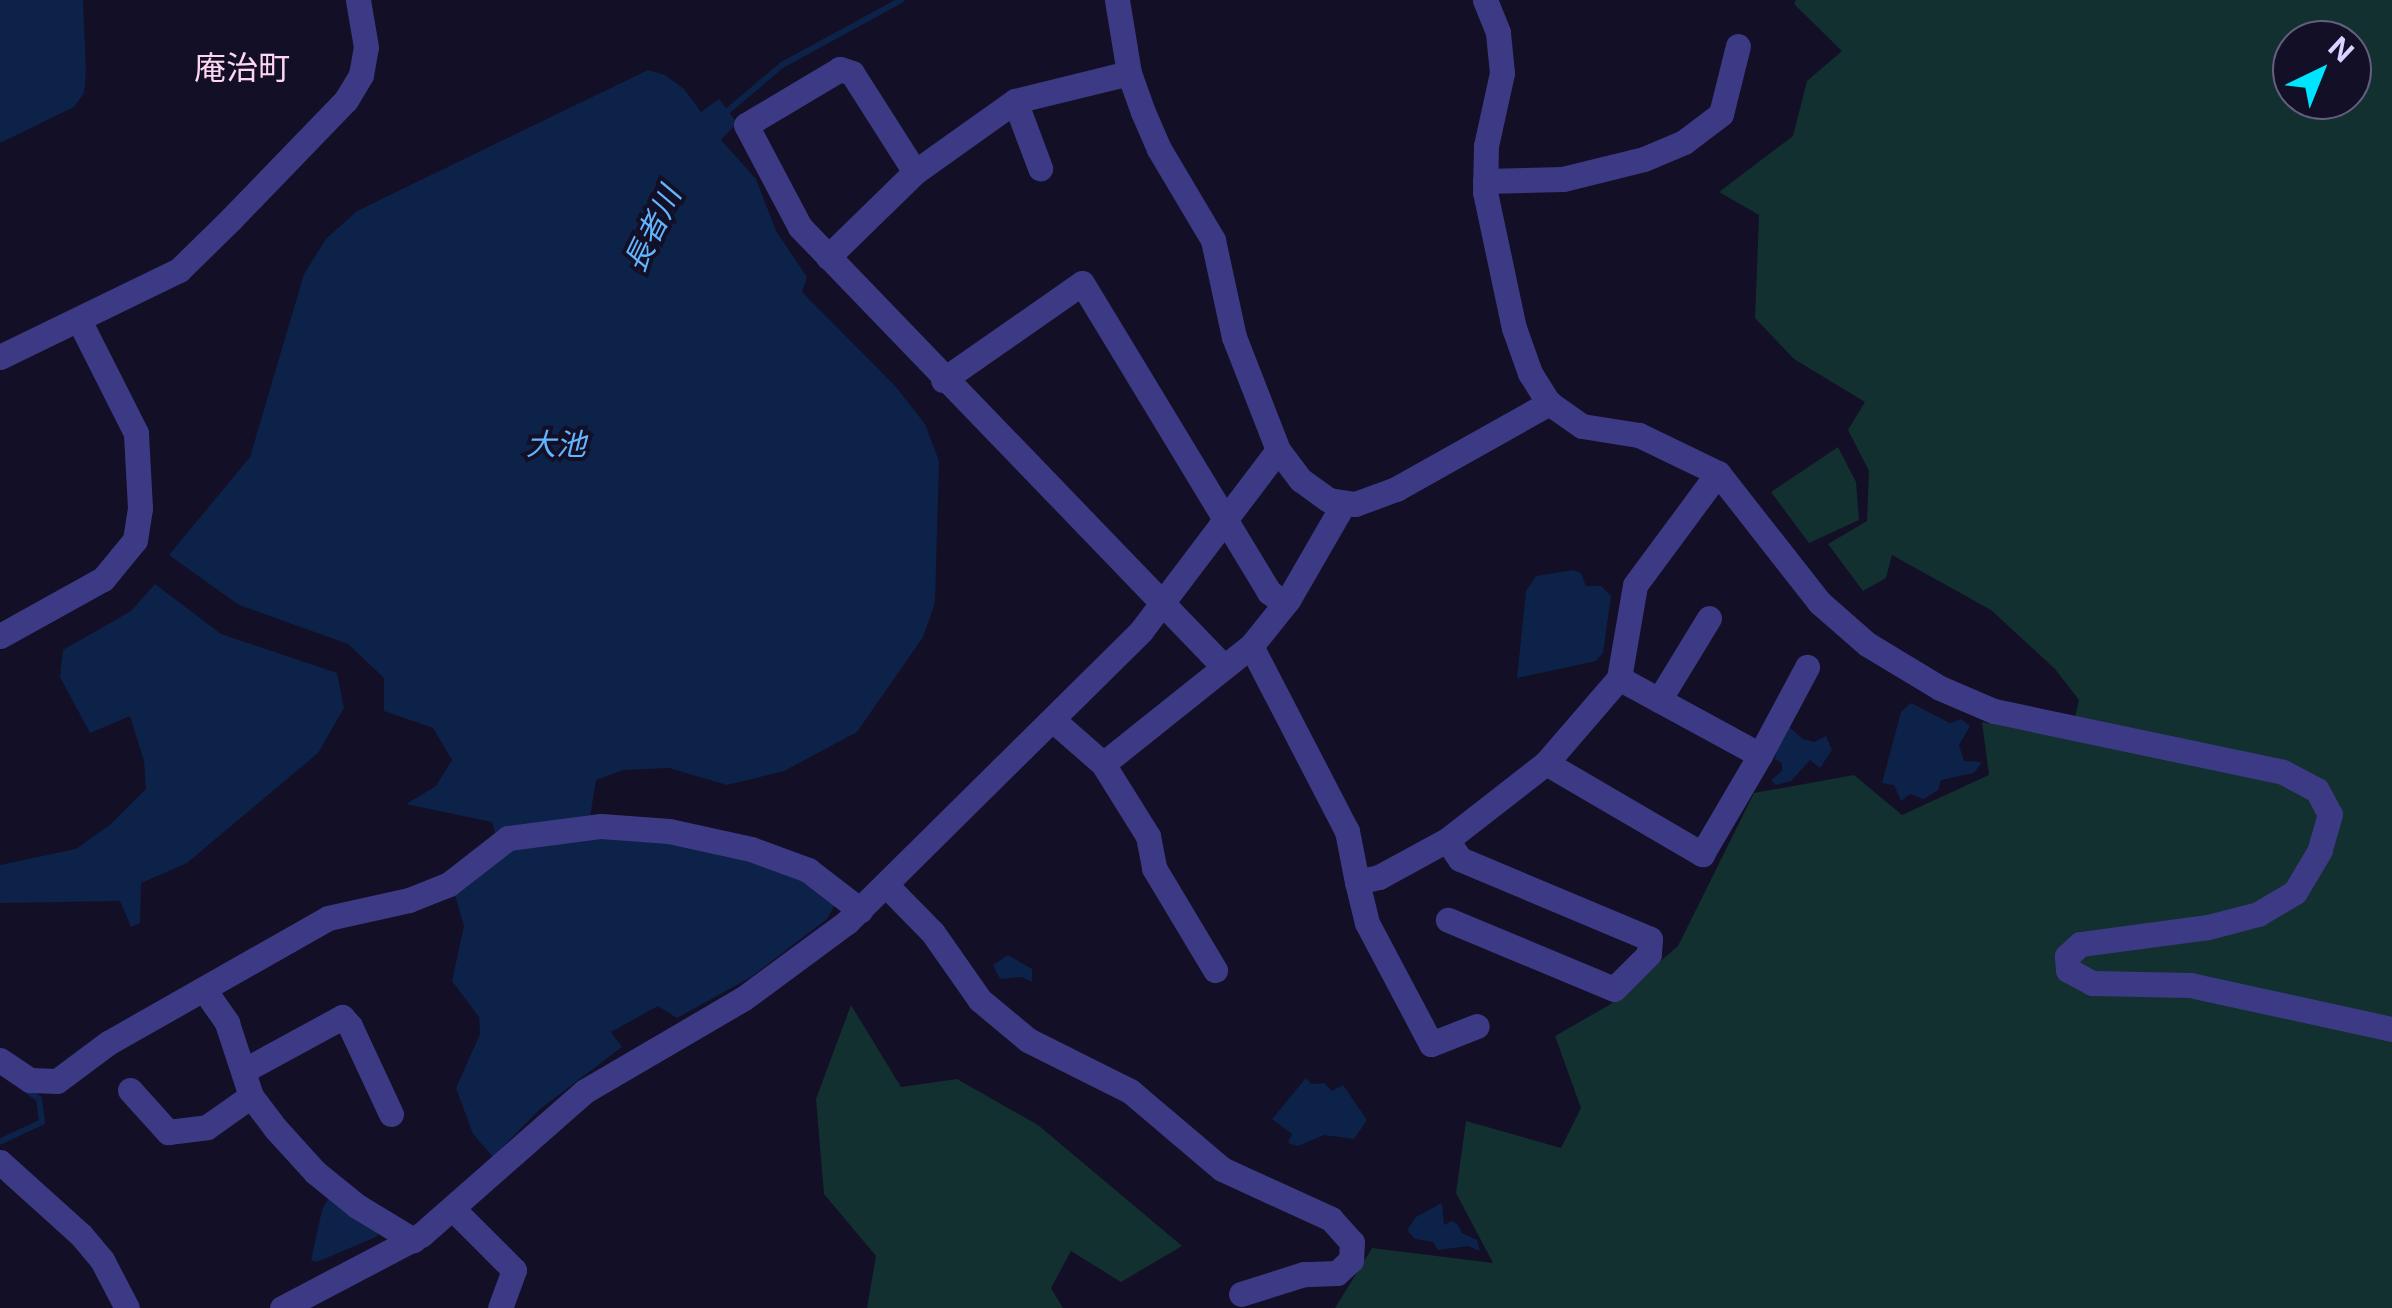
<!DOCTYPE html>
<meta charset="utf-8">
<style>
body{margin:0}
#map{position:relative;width:2392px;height:1308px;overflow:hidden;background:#130f26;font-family:Inter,"Noto Sans JP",sans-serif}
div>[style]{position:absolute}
.green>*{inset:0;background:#12302f}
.water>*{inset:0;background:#0c2248}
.stream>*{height:6px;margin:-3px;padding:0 3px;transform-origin:3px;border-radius:3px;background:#0c2248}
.minor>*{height:25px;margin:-12.5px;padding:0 12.5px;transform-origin:12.5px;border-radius:12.5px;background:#3d3a85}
.tertiary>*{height:25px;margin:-12.5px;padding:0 12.5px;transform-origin:12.5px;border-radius:12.5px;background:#3d3a85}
span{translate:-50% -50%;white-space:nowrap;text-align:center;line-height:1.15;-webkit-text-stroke:8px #130f26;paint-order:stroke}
.water-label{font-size:30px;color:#62b6ff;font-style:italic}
.quarter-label{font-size:32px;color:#ffd6f0}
.north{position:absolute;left:2272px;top:20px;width:100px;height:100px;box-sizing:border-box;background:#130f26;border:2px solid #625e7d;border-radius:50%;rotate:43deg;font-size:28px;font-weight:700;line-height:40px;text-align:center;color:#d9d4ff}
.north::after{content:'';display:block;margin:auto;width:35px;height:45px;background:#00e5ff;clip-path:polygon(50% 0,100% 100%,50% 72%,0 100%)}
</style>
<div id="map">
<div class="green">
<i style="clip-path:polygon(evenodd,1796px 0,2392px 0,2392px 1308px,1335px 1308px,1372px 1248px,1493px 1263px,1456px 1193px,1466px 1121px,1561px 1148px,1581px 1108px,1555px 1036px,1611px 1004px,1678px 946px,1754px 793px,1854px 775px,1902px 815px,1989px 775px,1982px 722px,2070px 739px,2079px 700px,2055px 669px,1991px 610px,1892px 555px,1886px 578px,1863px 591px,1828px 544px,1867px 521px,1869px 471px,1848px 430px,1865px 402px,1794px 359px,1755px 318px,1759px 215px,1719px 192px,1793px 136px,1807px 81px,1842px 51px,1794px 4px,1796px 0,2292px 40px,2352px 40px,2352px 100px,2292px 100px,2292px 40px)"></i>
<i style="clip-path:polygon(1838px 447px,1856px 482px,1859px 520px,1809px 543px,1771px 492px)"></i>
<i style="clip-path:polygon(851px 1005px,901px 1087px,957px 1079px,1038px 1125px,1182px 1246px,1121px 1282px,1071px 1251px,1051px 1288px,1063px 1308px,867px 1308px,876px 1256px,824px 1194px,816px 1099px)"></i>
</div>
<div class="water">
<i style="clip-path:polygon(0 0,83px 0,86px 72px,84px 93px,74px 107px,0 143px)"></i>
<i style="clip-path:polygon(648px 70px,665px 75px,684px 89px,701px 112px,719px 99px,737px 123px,721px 140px,756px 179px,776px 231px,807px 277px,802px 292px,896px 387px,925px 424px,939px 461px,935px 603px,923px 637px,857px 732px,784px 771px,727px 785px,669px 768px,623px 770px,596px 780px,590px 817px,495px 833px,492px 822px,406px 804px,436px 786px,452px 760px,433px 728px,384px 711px,384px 678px,348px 644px,239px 605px,169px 555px,250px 457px,304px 274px,326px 239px,357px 211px)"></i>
<i style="clip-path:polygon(1573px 570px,1581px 573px,1586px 586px,1601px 586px,1611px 596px,1603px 653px,1596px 661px,1517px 678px,1526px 591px,1536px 576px)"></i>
<i style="clip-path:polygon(155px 584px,221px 634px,337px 673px,344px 708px,318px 753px,187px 863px,141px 883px,140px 923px,131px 927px,120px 901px,0 903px,0 865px,76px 849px,111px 824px,146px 789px,144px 761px,130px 716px,90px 733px,60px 677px,63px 650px,131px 611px)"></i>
<i style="clip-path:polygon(1911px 703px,1950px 723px,1961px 719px,1970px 726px,1959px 745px,1964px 761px,1982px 762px,1974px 773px,1941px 780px,1938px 790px,1924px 799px,1910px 794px,1901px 801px,1894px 785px,1882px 783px,1901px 712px)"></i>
<i style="clip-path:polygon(1788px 726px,1803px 739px,1814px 742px,1826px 736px,1832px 750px,1820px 768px,1810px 760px,1791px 781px,1776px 785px,1771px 780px,1782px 771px,1782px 763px,1775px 759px,1778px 744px)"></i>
<i style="clip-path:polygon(575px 836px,651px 837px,795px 872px,837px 901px,827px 919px,751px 977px,677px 1018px,658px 1006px,611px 1032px,622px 1047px,540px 1109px,493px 1157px,473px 1134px,456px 1088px,480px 1034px,479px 1017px,452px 981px,464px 926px,454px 892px,512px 845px)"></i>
<i style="clip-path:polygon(1008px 955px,1032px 969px,1032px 982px,1022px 977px,1000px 979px,993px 965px)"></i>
<i style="clip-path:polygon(1306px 1078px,1311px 1084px,1324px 1083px,1332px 1091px,1343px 1085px,1367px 1120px,1354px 1139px,1324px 1135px,1298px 1146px,1288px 1143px,1292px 1134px,1272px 1119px)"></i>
<i style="clip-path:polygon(330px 1196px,378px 1230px,378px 1236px,317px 1262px,311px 1260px,322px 1210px)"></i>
<i style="clip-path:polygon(1442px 1203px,1444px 1225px,1452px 1221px,1458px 1225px,1462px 1233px,1477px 1240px,1480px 1251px,1468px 1246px,1438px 1250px,1433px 1242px,1415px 1239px,1407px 1230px,1416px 1217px)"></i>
</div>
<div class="stream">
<i style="left:724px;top:114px;width:76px;rotate:-40.2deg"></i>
<i style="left:782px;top:65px;width:136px;rotate:-28.6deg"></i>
<i style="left:1px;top:1141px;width:45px;rotate:-24.9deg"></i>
<i style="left:42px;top:1122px;width:23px;rotate:-97deg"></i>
<i style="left:39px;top:1099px;width:16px;rotate:-145deg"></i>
</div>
<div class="minor">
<i style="left:1117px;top:0;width:74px;rotate:80.7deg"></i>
<i style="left:1129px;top:73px;width:41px;rotate:70.3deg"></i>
<i style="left:1143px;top:112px;width:40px;rotate:66.6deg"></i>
<i style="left:1159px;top:149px;width:106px;rotate:59.3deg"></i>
<i style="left:1213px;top:240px;width:99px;rotate:77.8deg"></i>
<i style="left:1234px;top:337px;width:121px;rotate:68.7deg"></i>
<i style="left:1278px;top:450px;width:38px;rotate:53deg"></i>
<i style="left:1301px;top:480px;width:34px;rotate:36deg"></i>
<i style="left:1329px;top:500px;width:26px;rotate:9deg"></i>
<i style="left:1355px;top:504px;width:44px;rotate:-20.1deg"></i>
<i style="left:1396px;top:489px;width:176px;rotate:-29.3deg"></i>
<i style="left:1485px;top:0;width:35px;rotate:68deg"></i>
<i style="left:1498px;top:33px;width:40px;rotate:84.3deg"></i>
<i style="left:1502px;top:73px;width:75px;rotate:102.4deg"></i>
<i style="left:1486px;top:146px;width:46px;rotate:91.2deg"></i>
<i style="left:1485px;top:192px;width:139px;rotate:78deg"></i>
<i style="left:1514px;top:328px;width:48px;rotate:70.4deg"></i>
<i style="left:1530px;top:373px;width:36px;rotate:58deg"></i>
<i style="left:1549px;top:403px;width:40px;rotate:34.9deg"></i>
<i style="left:1582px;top:426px;width:58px;rotate:9deg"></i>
<i style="left:1639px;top:435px;width:88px;rotate:25.7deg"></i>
<i style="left:1718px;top:473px;width:164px;rotate:51.9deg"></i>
<i style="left:1819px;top:602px;width:64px;rotate:41.2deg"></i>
<i style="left:1867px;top:644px;width:85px;rotate:31.1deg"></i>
<i style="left:1940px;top:688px;width:59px;rotate:23.1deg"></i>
<i style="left:1994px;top:711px;width:295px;rotate:11.9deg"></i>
<i style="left:2283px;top:772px;width:38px;rotate:28deg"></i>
<i style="left:2317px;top:790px;width:27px;rotate:62deg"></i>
<i style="left:2330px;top:814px;width:37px;rotate:106deg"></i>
<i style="left:2320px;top:850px;width:49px;rotate:120.8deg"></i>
<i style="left:2295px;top:892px;width:43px;rotate:149.3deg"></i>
<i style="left:2258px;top:914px;width:52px;rotate:165.4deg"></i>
<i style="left:2208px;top:927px;width:129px;rotate:172.4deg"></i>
<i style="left:2080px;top:944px;width:18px;rotate:137deg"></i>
<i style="left:2067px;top:956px;width:14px;rotate:86deg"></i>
<i style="left:2068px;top:970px;width:27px;rotate:28deg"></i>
<i style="left:2092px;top:983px;width:98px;rotate:1.2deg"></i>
<i style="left:2190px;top:985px;width:207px;rotate:12.3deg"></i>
<i style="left:1129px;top:73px;width:117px;rotate:166.2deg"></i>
<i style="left:1015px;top:101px;width:123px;rotate:144.6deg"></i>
<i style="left:915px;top:172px;width:117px;rotate:-122.5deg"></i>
<i style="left:852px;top:73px;width:13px;rotate:-162deg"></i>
<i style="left:840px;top:69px;width:109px;rotate:149.2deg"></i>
<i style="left:746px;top:125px;width:115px;rotate:62.1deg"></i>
<i style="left:800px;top:227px;width:610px;rotate:46.06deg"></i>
<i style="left:1015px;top:101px;width:72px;rotate:69.5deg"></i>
<i style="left:1485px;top:181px;width:78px;rotate:-1.5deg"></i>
<i style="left:1563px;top:179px;width:83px;rotate:-13.9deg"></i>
<i style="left:1644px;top:159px;width:43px;rotate:-23deg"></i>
<i style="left:1684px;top:142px;width:46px;rotate:-37.1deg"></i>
<i style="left:1721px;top:114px;width:70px;rotate:-76deg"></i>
<i style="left:828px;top:257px;width:122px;rotate:-44.3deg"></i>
<i style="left:0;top:357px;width:199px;rotate:-25.9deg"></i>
<i style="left:179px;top:270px;width:73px;rotate:-44.4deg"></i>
<i style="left:231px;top:219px;width:165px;rotate:-46deg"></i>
<i style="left:346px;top:100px;width:29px;rotate:-59deg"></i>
<i style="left:361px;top:75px;width:28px;rotate:-80deg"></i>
<i style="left:366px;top:47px;width:48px;rotate:-99.7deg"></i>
<i style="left:943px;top:380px;width:169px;rotate:-34.9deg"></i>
<i style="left:1082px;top:283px;width:361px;rotate:58.8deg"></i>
<i style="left:1269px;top:592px;width:19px;rotate:35deg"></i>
<i style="left:0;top:636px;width:118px;rotate:-29deg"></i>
<i style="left:103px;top:579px;width:50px;rotate:-50.6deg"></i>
<i style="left:135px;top:540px;width:32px;rotate:-81deg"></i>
<i style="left:140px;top:508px;width:75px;rotate:-93.1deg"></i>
<i style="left:136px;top:433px;width:127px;rotate:-116.8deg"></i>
<i style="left:1251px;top:646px;width:208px;rotate:62.6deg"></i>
<i style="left:1347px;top:831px;width:52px;rotate:78.9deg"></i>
<i style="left:1357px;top:882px;width:23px;rotate:-13deg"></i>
<i style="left:1379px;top:877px;width:77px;rotate:-28.6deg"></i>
<i style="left:1447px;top:840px;width:125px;rotate:-37.9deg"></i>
<i style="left:1546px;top:763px;width:112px;rotate:-49.3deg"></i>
<i style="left:1619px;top:678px;width:94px;rotate:-80.2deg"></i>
<i style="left:1635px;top:585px;width:139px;rotate:-53.5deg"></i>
<i style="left:1659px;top:700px;width:96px;rotate:-58.6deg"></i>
<i style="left:1053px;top:720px;width:67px;rotate:41.3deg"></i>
<i style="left:1103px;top:764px;width:85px;rotate:58deg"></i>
<i style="left:1148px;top:836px;width:33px;rotate:79deg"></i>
<i style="left:1154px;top:868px;width:119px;rotate:59.1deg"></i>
<i style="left:1760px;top:755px;width:100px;rotate:-61.9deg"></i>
<i style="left:1546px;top:763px;width:181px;rotate:30.3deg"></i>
<i style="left:1702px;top:854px;width:115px;rotate:-59.6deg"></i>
<i style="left:1760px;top:755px;width:161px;rotate:-151.4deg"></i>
<i style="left:1103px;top:764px;width:189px;rotate:-38.6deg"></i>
<i style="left:1251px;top:646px;width:59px;rotate:-51.2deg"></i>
<i style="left:1288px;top:600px;width:112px;rotate:-60deg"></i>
<i style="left:1447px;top:840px;width:23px;rotate:56deg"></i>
<i style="left:1460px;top:859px;width:206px;rotate:22.8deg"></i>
<i style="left:1650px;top:939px;width:15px;rotate:94deg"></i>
<i style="left:1649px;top:954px;width:49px;rotate:135deg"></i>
<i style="left:1614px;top:989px;width:180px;rotate:-157.4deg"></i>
<i style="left:1357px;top:882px;width:42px;rotate:76.3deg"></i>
<i style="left:1367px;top:923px;width:137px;rotate:62.1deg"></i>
<i style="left:1431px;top:1044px;width:49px;rotate:-21.4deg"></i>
<i style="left:886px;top:885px;width:67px;rotate:45.6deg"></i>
<i style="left:933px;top:933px;width:82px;rotate:55deg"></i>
<i style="left:980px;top:1000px;width:62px;rotate:39.8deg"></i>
<i style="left:1028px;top:1040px;width:114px;rotate:26.6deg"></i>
<i style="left:1130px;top:1091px;width:121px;rotate:40.3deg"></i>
<i style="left:1222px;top:1169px;width:120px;rotate:24.6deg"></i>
<i style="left:1331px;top:1219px;width:31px;rotate:48deg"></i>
<i style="left:1352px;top:1242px;width:18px;rotate:93deg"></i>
<i style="left:1351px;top:1260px;width:19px;rotate:137deg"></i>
<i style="left:1337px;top:1273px;width:33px;rotate:178deg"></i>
<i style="left:1304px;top:1274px;width:66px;rotate:162.4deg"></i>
<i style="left:205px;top:991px;width:39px;rotate:55deg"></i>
<i style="left:227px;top:1023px;width:77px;rotate:71.8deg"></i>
<i style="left:251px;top:1096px;width:41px;rotate:52.9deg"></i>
<i style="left:276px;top:1129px;width:58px;rotate:47.8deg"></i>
<i style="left:315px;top:1172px;width:54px;rotate:39deg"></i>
<i style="left:357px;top:1206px;width:66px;rotate:31.3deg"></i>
<i style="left:0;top:1060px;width:36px;rotate:34deg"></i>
<i style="left:30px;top:1080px;width:27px;rotate:2deg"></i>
<i style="left:57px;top:1081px;width:64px;rotate:-36.7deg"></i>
<i style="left:108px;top:1043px;width:253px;rotate:-29.6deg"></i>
<i style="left:328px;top:918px;width:83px;rotate:-12.5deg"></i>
<i style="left:409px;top:900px;width:43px;rotate:-21.8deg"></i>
<i style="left:449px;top:884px;width:75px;rotate:-37.9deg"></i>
<i style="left:508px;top:838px;width:94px;rotate:-7.4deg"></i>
<i style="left:601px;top:826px;width:68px;rotate:4.2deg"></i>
<i style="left:669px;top:831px;width:84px;rotate:12.4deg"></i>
<i style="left:751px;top:849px;width:61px;rotate:20.2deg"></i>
<i style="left:808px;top:870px;width:66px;rotate:37.6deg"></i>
<i style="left:243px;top:1071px;width:113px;rotate:-28.6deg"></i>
<i style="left:342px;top:1017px;width:12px;rotate:48deg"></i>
<i style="left:350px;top:1026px;width:97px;rotate:65deg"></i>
<i style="left:130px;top:1090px;width:57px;rotate:47.9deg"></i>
<i style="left:168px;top:1132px;width:39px;rotate:-7deg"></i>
<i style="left:207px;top:1127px;width:54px;rotate:-35.2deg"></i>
<i style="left:0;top:1162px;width:109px;rotate:42deg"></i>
<i style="left:81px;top:1235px;width:33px;rotate:50deg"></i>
<i style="left:102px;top:1260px;width:54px;rotate:62.5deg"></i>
<i style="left:453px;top:1209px;width:86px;rotate:45deg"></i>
<i style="left:514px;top:1270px;width:40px;rotate:110.2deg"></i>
</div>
<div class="tertiary">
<i style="left:282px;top:1308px;width:157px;rotate:-27.7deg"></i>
<i style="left:421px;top:1235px;width:218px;rotate:-41.3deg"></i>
<i style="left:585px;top:1091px;width:184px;rotate:-30.3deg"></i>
<i style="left:744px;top:998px;width:128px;rotate:-36.4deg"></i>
<i style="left:847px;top:922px;width:414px;rotate:-44.7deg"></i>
<i style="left:1141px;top:631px;width:227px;rotate:-52.9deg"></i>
</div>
<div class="water-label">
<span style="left:652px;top:229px;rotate:-64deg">長者川</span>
<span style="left:556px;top:444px">大池</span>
</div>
<div class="quarter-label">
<span style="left:242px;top:68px">庵治町</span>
</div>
<div class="north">N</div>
</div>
